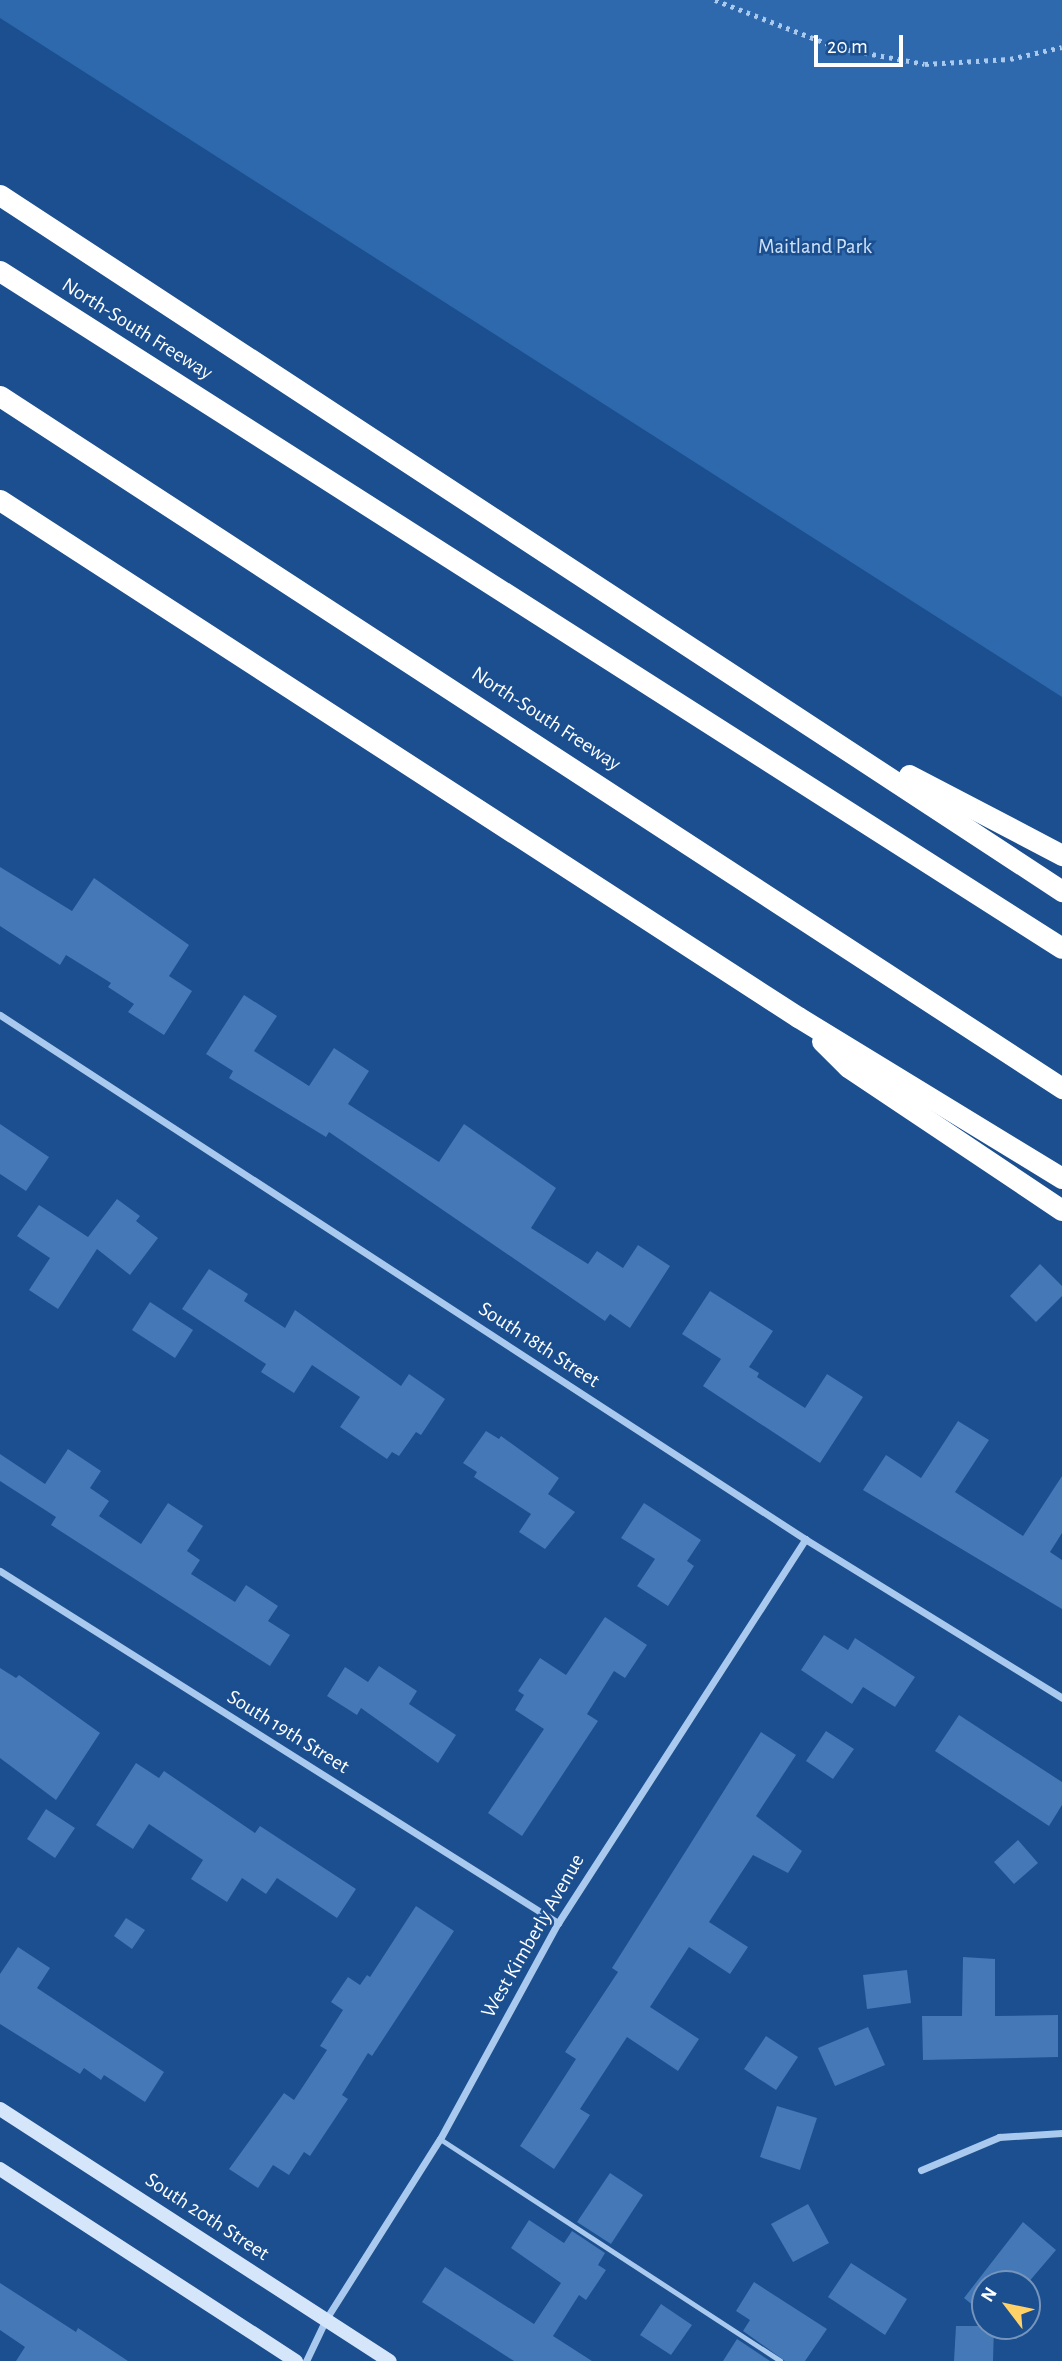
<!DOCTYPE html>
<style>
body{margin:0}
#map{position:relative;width:1062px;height:2361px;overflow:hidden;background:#1b4f8f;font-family:"Alegreya Sans",sans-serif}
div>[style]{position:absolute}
.green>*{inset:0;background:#2e69ad}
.building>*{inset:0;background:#4478b7}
.path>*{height:4.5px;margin-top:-2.25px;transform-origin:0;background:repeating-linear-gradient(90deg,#a9c9ee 0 3.5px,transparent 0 8.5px)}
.lane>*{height:5px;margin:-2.5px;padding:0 2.5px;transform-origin:2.5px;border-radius:2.5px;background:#a9c9ee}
.street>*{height:7px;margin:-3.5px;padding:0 3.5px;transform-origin:3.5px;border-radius:3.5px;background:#a9c9ee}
.secondary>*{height:14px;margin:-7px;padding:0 7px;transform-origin:7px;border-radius:7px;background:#d6e6fa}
.highway>*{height:21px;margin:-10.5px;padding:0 10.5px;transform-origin:10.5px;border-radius:10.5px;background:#fff}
span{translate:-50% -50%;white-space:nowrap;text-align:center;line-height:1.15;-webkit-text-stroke:5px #1b4f8f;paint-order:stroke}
.park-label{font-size:21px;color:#cfe3fa}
.street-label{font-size:21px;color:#fff}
.north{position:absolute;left:971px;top:2270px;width:70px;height:70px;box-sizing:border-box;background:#1b4f8f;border:2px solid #7695bc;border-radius:50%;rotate:302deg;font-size:19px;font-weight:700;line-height:28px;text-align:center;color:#fff}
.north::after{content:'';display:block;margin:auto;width:24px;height:32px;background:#ffd166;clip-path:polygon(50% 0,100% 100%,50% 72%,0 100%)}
.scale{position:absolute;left:814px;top:35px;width:89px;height:32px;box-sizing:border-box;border:4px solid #fff;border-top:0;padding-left:9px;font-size:21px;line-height:24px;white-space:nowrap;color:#fff;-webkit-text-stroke:5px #1b4f8f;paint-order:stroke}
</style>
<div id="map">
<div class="green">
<i style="clip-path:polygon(0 0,1062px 0,1062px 697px,0 18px)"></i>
</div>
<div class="building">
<i style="clip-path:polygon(0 867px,72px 911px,94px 878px,189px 945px,169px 976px,192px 991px,164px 1035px,128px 1012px,134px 1004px,108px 987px,111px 983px,66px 955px,60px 965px,0 926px)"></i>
<i style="clip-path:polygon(244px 995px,277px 1016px,254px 1051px,309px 1086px,334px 1048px,369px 1071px,348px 1104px,439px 1162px,464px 1124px,556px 1188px,531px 1228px,588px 1264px,597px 1251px,623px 1268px,638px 1245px,670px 1266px,630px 1328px,610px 1314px,605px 1321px,329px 1132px,326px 1137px,229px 1078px,233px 1071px,206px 1054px)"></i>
<i style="clip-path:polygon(0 1124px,49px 1157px,26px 1191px,0 1174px)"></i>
<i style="clip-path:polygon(117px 1199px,140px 1216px,136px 1221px,158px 1238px,130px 1275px,97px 1249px,58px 1309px,29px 1290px,50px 1258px,17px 1236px,39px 1205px,88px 1237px)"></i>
<i style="clip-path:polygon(1040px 1264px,1062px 1286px,1062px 1296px,1036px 1322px,1010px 1296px)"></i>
<i style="clip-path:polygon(209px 1269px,248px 1294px,244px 1301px,285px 1328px,295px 1310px,401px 1386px,409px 1374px,445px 1399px,421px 1435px,416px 1432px,399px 1456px,392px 1452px,387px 1459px,340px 1427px,360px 1397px,312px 1365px,294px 1393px,261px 1372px,266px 1364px,182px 1309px)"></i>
<i style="clip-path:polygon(710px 1291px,773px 1331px,749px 1367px,759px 1373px,757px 1377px,805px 1408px,827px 1374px,863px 1397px,820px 1463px,703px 1386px,721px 1359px,682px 1334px)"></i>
<i style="clip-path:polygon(150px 1302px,193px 1330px,175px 1358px,132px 1330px)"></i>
<i style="clip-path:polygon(958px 1421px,989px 1440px,955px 1492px,1023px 1536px,1062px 1476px,1062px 1533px,1050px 1552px,1062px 1560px,1062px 1609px,863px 1490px,886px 1455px,921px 1478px)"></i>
<i style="clip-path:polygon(486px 1431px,499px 1439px,501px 1436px,559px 1478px,548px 1494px,575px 1512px,545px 1549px,519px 1532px,531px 1514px,474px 1477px,477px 1472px,463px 1463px)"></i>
<i style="clip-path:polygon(68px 1449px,101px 1471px,90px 1488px,109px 1501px,99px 1516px,141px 1544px,168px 1503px,203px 1526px,187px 1551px,200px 1560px,191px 1574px,235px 1602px,246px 1585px,278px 1606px,268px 1621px,290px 1635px,270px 1666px,51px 1525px,56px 1517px,0 1481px,0 1454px,45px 1484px)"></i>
<i style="clip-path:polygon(644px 1503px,701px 1540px,687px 1561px,694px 1566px,668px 1606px,637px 1586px,655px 1559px,621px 1538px)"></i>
<i style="clip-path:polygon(605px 1617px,647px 1645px,625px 1678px,614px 1671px,587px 1714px,598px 1721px,522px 1836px,488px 1813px,544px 1729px,515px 1710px,524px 1695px,518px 1691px,540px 1658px,566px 1675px)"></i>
<i style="clip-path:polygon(824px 1635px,848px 1650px,855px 1638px,915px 1677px,895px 1707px,863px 1687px,852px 1704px,801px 1670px)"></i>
<i style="clip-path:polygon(379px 1666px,417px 1691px,409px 1704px,456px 1735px,438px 1763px,361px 1708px,357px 1715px,327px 1696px,345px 1667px,368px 1682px)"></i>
<i style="clip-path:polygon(0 1668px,16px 1678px,19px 1675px,100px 1733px,56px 1800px,0 1758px)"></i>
<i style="clip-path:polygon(959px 1715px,1062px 1782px,1062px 1805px,1049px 1826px,935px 1751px)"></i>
<i style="clip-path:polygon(826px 1731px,854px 1749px,833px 1779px,806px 1761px)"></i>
<i style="clip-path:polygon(761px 1732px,796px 1755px,756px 1816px,802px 1851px,788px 1873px,753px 1855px,709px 1922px,748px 1947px,730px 1974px,689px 1947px,650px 2007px,699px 2039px,678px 2071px,627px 2037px,580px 2109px,590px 2115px,554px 2169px,520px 2146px,576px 2059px,565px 2052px,618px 1972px,612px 1968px)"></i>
<i style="clip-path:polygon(136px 1763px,159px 1778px,164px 1771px,255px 1833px,260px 1826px,356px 1889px,337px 1918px,277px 1878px,266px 1894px,242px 1878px,227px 1902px,191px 1879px,203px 1860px,149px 1824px,133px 1849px,96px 1825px)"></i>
<i style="clip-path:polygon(46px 1809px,75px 1828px,55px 1858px,27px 1839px)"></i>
<i style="clip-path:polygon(1018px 1840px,1038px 1863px,1014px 1884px,994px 1862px)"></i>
<i style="clip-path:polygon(416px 1906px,454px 1931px,372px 2056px,368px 2053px,342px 2095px,348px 2099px,310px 2156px,304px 2152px,289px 2175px,273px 2165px,258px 2188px,229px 2169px,284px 2093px,294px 2100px,327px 2050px,320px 2046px,343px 2010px,331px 2002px,348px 1977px,360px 1985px,367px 1975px,370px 1977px)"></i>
<i style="clip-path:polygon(126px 1918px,145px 1930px,132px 1949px,114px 1936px)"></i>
<i style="clip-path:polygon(18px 1947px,50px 1968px,37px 1988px,164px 2072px,145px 2102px,104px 2075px,101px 2080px,84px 2068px,80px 2074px,0 2024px,0 1974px)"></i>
<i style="clip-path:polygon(963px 1957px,995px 1959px,995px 2016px,1058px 2015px,1058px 2057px,923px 2060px,922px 2016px,962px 2016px)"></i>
<i style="clip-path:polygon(907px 1970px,911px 2003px,867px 2009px,863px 1975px)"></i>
<i style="clip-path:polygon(868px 2027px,885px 2065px,835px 2086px,818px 2048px)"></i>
<i style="clip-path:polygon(766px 2036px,798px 2057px,776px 2090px,744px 2069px)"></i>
<i style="clip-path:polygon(777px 2106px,817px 2118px,800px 2170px,760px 2157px)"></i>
<i style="clip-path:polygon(610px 2173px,643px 2195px,611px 2244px,577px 2222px)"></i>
<i style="clip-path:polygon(808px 2204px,829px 2243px,793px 2262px,771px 2224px)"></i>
<i style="clip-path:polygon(529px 2220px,564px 2243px,572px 2231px,605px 2253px,598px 2265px,606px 2270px,586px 2300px,579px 2295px,553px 2336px,592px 2361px,514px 2361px,422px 2302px,445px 2267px,534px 2324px,561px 2283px,511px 2248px)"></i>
<i style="clip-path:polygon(1023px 2222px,1056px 2250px,1027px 2284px,985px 2284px,985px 2315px,964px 2298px)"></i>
<i style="clip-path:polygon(851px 2263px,907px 2299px,885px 2335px,828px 2297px)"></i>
<i style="clip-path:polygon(754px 2282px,827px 2329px,805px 2361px,785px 2361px,743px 2331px,750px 2320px,736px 2311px)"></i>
<i style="clip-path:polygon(0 2283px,76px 2332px,78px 2328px,128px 2361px,16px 2361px,25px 2347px,0 2330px)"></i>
<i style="clip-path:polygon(661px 2304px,692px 2325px,671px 2355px,640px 2335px)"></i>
<i style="clip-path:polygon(956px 2326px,994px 2326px,993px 2361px,954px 2361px)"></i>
<i style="clip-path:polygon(737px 2339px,770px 2361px,723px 2361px)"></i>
</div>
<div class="path">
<i style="left:715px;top:0;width:133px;rotate:21.2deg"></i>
<i style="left:839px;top:48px;width:87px;rotate:10.5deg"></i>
<i style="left:925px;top:64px;width:85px;rotate:-3.4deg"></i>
<i style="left:1010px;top:59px;width:53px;rotate:-13deg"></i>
</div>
<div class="lane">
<i style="left:440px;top:2139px;width:406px;rotate:33.1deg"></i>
</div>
<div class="street">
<i style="left:0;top:1015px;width:961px;rotate:33.06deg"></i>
<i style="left:805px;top:1539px;width:302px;rotate:31.7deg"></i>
<i style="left:0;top:1571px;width:660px;rotate:32.24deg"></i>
<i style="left:921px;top:2170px;width:85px;rotate:-22.9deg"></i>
<i style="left:999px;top:2137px;width:63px;rotate:-3.6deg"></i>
<i style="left:306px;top:2361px;width:47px;rotate:-64.5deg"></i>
<i style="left:326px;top:2319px;width:213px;rotate:-57.7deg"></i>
<i style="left:440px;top:2139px;width:246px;rotate:-61.4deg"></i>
<i style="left:558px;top:1923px;width:457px;rotate:-57.2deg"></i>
</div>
<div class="secondary">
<i style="left:0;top:2109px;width:464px;rotate:32.9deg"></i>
<i style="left:0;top:2169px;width:353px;rotate:33deg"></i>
</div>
<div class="highway">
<i style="left:0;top:195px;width:1270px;rotate:33.24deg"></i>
<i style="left:0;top:271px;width:1259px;rotate:32.52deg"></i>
<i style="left:0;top:396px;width:1268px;rotate:33.09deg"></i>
<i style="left:0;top:500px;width:951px;rotate:32.94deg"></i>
<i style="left:798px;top:1017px;width:309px;rotate:31.4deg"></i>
<i style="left:909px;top:775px;width:173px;rotate:27.6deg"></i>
<i style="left:822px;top:1041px;width:37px;rotate:45deg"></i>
<i style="left:848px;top:1067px;width:257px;rotate:33.8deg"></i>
</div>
<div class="park-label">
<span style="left:815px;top:247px">Maitland Park</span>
</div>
<div class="street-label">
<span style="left:137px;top:329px;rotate:32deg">North-South Freeway</span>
<span style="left:546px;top:719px;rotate:33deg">North-South Freeway</span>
<span style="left:539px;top:1345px;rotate:33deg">South 18th Street</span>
<span style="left:288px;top:1732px;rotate:32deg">South 19th Street</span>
<span style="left:533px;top:1936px;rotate:-60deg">West Kimberly Avenue</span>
<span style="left:207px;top:2217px;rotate:33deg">South 20th Street</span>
</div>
<div class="north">N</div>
<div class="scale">20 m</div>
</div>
